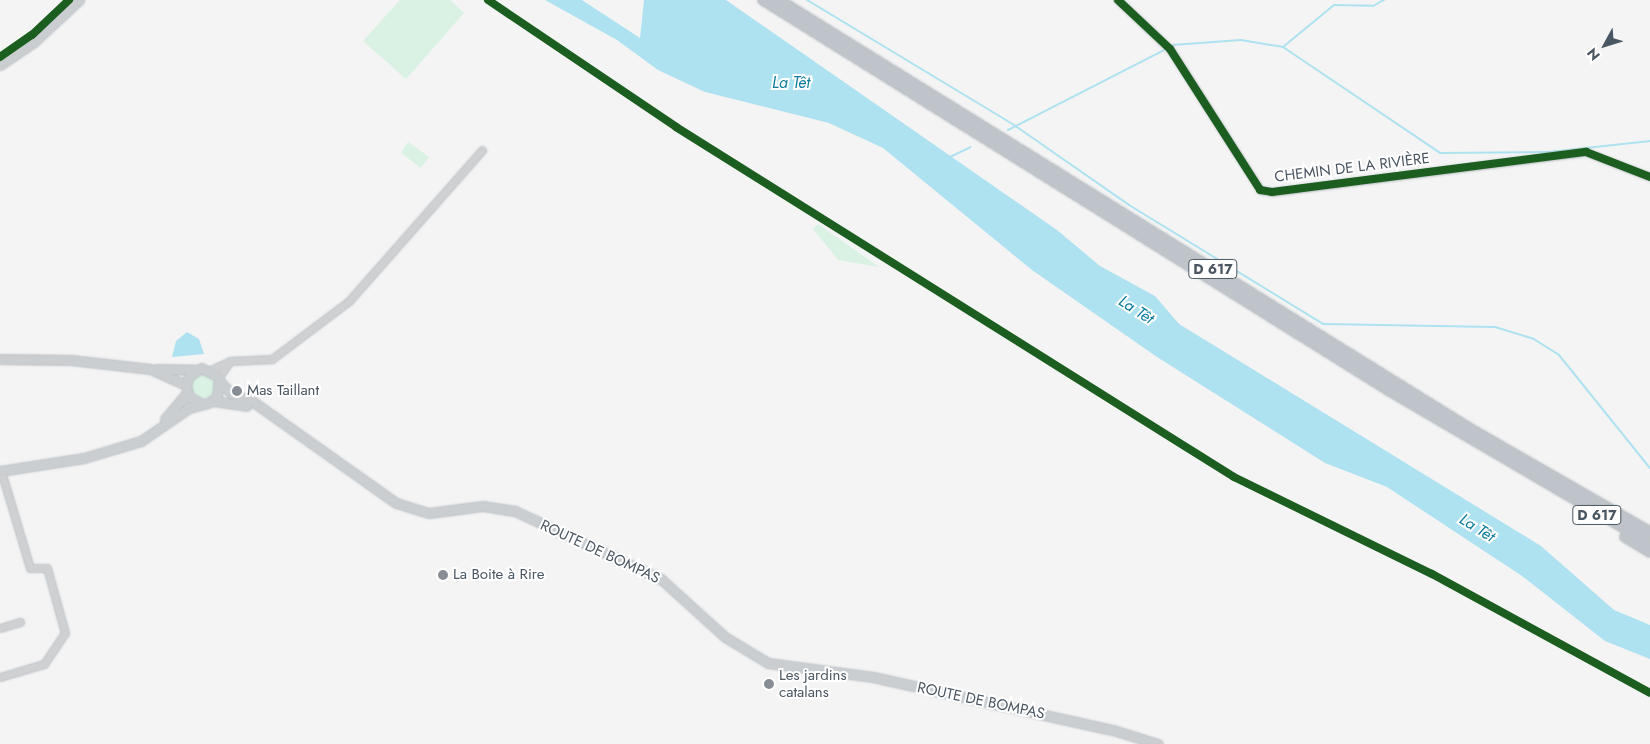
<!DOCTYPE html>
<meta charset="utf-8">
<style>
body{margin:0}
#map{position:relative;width:1650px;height:744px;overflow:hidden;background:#f4f4f4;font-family:Jost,sans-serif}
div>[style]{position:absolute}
.green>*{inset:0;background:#d9f2e3}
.round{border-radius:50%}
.water>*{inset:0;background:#aee2f0}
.stream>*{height:2px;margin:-1px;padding:0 1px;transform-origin:1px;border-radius:1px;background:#aee2f0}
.roads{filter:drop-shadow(0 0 1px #b9bec3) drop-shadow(0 0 1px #b9bec3)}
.minor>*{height:7px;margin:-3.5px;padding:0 3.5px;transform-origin:3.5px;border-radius:3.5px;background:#ced0d2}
.major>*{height:9px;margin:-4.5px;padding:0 4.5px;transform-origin:4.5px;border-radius:4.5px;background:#caced1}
.highway>*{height:10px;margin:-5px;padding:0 5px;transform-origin:5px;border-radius:5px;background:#bec4c9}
.cycleway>*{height:8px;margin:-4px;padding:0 4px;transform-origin:4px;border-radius:4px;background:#1b5e20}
.dots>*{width:14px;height:14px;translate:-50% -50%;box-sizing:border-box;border:2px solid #fff;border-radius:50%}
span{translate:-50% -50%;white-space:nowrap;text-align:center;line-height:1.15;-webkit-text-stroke:4px #fff;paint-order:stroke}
.shield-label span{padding:1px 4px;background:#fff;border:1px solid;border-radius:4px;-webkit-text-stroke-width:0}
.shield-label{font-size:14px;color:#4a5661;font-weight:700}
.street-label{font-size:15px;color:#4a5661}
.poi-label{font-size:15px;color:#4a5661}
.left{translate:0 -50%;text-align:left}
.water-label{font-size:16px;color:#0c7c9b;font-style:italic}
.north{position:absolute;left:1580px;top:20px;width:50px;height:50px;-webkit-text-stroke:4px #fff;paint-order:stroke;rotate:231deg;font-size:14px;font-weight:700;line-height:20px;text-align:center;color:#4a5661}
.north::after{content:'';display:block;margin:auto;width:18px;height:22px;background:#4a5661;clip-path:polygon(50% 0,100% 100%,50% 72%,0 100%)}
</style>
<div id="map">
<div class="green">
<i style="clip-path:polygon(400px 0,450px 0,464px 13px,406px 79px,363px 41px)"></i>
<i style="clip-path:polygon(408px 142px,429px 157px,421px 168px,401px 153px)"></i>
<i style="clip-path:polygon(818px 224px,879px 267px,838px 260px,813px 229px)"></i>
<i class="round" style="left:191px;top:374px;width:24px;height:24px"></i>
</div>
<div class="water">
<i style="clip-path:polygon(545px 0,582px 0,640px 38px,644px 0,726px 0,1057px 230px,1100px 266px,1155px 296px,1179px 324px,1541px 546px,1614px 610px,1650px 625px,1650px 659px,1605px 641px,1522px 576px,1387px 487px,1325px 463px,1157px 357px,1032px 270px,883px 148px,829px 123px,705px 92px,658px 70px,617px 40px)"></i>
<i style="clip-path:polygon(187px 332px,199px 339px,204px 354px,172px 357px,176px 341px)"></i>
</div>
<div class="stream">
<i style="left:807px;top:0;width:242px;rotate:31.1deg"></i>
<i style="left:1014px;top:125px;width:140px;rotate:34.8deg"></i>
<i style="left:1129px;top:205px;width:228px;rotate:31.5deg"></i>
<i style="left:1323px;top:324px;width:172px;rotate:1deg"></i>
<i style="left:1495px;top:327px;width:39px;rotate:17deg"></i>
<i style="left:1532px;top:338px;width:32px;rotate:32deg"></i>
<i style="left:1559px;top:355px;width:145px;rotate:51.2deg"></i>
<i style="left:58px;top:14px;width:20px;rotate:-45deg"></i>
<i style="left:1172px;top:45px;width:69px;rotate:-4.1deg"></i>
<i style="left:1241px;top:40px;width:43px;rotate:9.5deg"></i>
<i style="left:1283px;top:47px;width:189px;rotate:34deg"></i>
<i style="left:1440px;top:153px;width:109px;rotate:-0.5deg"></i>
<i style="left:1549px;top:152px;width:102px;rotate:-6.2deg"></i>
<i style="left:1283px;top:47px;width:66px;rotate:-39.5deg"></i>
<i style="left:1334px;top:5px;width:39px;rotate:1deg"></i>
<i style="left:1373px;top:6px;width:13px;rotate:-29deg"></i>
<i style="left:1008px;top:130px;width:178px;rotate:-27.1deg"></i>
<i style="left:948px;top:158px;width:25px;rotate:-26deg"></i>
</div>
<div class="roads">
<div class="minor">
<i style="left:1118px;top:0;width:71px;rotate:43.3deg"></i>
<i style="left:1170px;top:49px;width:167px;rotate:57.4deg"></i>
<i style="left:1260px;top:190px;width:12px;rotate:9deg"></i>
<i style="left:1272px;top:192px;width:317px;rotate:-7.3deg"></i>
<i style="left:1586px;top:152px;width:69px;rotate:21.3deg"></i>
<i style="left:230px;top:361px;width:42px;rotate:-2.7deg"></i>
<i style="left:272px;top:359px;width:96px;rotate:-37deg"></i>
<i style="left:349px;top:301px;width:201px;rotate:-48.6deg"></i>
<i style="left:211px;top:370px;width:21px;rotate:-25deg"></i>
<i style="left:230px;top:361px;width:19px;rotate:125deg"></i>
<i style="left:0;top:628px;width:21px;rotate:-17deg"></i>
<i style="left:0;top:677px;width:46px;rotate:-16.5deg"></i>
<i style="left:44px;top:664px;width:37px;rotate:-56deg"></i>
<i style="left:65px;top:633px;width:67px;rotate:-105.5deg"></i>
<i style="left:47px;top:568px;width:17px;rotate:180deg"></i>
<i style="left:30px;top:568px;width:101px;rotate:-106.6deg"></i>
</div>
<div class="major">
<i style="left:0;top:65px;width:41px;rotate:-34.1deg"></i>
<i style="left:34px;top:42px;width:62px;rotate:-43deg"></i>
<i style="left:0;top:359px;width:71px;rotate:0.8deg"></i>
<i style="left:71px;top:360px;width:80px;rotate:6.5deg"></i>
<i style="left:150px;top:369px;width:39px;rotate:24deg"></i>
<i style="left:157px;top:369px;width:39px;rotate:1deg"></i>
<i style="left:220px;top:382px;width:17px;rotate:45deg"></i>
<i style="left:232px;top:394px;width:21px;rotate:19deg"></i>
<i style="left:252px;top:401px;width:176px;rotate:35.3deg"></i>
<i style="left:396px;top:503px;width:34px;rotate:17deg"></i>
<i style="left:429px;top:513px;width:54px;rotate:-7.4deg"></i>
<i style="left:483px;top:506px;width:32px;rotate:9deg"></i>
<i style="left:515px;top:511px;width:161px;rotate:25deg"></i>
<i style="left:661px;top:579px;width:86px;rotate:42.2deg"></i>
<i style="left:725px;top:637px;width:50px;rotate:31.2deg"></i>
<i style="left:768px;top:663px;width:106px;rotate:7.6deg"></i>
<i style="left:873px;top:677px;width:246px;rotate:12.5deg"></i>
<i style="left:1113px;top:730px;width:47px;rotate:17.3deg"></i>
<i style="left:213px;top:401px;width:34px;rotate:8deg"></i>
<i style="left:165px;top:419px;width:34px;rotate:-50deg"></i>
<i style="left:0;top:471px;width:85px;rotate:-8.8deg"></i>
<i style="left:84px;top:458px;width:59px;rotate:-16.6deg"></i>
<i style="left:141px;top:441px;width:58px;rotate:-34.5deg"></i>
<i style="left:189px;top:408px;width:20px;rotate:-15deg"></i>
<i style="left:208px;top:403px;width:11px;rotate:-34deg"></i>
<i style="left:217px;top:397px;width:20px;rotate:-84deg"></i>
<i style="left:219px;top:377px;width:20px;rotate:-153deg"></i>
<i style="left:201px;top:368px;width:14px;rotate:146deg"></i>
<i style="left:189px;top:376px;width:9px;rotate:108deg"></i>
<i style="left:186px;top:385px;width:12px;rotate:76deg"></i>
<i style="left:189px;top:397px;width:15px;rotate:28deg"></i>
</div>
<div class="highway">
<i style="left:763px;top:0;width:737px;rotate:31.96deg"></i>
<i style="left:1388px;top:390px;width:303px;rotate:30.3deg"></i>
<i style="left:779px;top:0;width:812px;rotate:31.81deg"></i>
<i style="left:1469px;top:428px;width:209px;rotate:29.9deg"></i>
<i style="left:1625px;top:537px;width:29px;rotate:31deg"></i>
</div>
</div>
<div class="cycleway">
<i style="left:488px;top:0;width:227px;rotate:34deg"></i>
<i style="left:676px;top:127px;width:659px;rotate:32.1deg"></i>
<i style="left:1234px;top:477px;width:220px;rotate:26.1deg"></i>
<i style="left:1432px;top:574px;width:248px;rotate:28.6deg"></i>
<i style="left:1118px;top:0;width:71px;rotate:43.3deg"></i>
<i style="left:1170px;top:49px;width:167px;rotate:57.4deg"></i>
<i style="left:1260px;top:190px;width:12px;rotate:9deg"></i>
<i style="left:1272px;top:192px;width:317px;rotate:-7.3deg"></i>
<i style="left:1586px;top:152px;width:69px;rotate:21.3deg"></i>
<i style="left:0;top:57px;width:39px;rotate:-35deg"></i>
<i style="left:32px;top:35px;width:51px;rotate:-43.4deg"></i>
</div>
<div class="dots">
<i style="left:237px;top:391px;background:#868d94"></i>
<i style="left:443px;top:575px;background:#868d94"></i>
<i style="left:769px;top:684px;background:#868d94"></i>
</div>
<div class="shield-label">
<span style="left:1213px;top:269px">D 617</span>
<span style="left:1597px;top:515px">D 617</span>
</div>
<div class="street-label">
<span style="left:1352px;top:168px;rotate:-7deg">CHEMIN DE LA RIVIÈRE</span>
<span style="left:600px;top:552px;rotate:25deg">ROUTE DE BOMPAS</span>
<span style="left:981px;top:701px;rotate:12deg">ROUTE DE BOMPAS</span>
</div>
<div class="poi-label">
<span class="left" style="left:247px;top:391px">Mas Taillant</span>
<span class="left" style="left:453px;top:575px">La Boite à Rire</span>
<span class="left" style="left:779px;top:684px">Les jardins<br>catalans</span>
</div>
<div class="water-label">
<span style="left:791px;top:83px">La Têt</span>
<span style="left:1136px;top:310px;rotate:33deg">La Têt</span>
<span style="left:1477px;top:528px;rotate:32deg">La Têt</span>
</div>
<div class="north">N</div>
</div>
